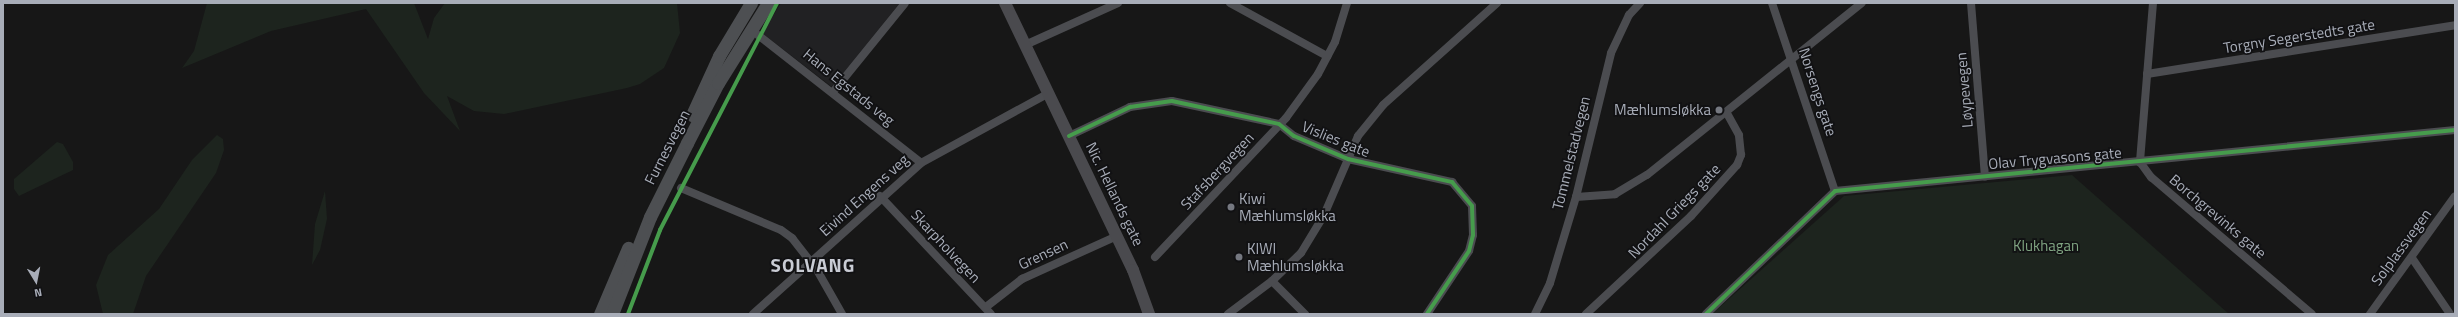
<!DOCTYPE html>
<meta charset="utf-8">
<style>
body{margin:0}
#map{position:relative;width:2458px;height:317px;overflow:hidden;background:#171717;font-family:"Titillium Web",sans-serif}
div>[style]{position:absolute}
.built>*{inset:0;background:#212123}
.green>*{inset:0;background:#1d241e}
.minor>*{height:8px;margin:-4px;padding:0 4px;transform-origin:4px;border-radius:4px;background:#4b4c50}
.secondary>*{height:12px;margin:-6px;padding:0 6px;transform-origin:6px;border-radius:6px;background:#4a4a4e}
.primary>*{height:13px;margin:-6.5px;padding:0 6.5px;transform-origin:6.5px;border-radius:6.5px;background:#4d4f52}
.cycleway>*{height:4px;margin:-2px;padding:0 2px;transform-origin:2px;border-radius:2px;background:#469c4c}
.dots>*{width:11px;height:11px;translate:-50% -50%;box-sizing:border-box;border:2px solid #111113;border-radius:50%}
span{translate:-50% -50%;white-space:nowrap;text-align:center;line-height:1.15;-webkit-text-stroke:3.5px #111113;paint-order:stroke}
.street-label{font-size:15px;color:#a8adb8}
.poi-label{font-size:15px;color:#a8adb8}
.right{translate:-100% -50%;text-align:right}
.left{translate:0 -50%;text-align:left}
.park-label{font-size:15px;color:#7fa381}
.district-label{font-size:19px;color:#c9ccd4;font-weight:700;letter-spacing:1px}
.frame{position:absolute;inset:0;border:4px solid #a8adb8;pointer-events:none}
.north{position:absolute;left:16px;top:261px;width:40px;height:40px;-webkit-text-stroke:3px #111113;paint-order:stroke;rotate:170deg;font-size:11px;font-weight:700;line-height:16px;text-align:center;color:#a8adb8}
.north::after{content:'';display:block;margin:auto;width:14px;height:18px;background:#a8adb8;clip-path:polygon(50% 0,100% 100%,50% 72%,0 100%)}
</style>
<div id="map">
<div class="built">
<i style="clip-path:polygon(781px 3px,900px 3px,832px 87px,762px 33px)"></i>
</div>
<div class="green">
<i style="clip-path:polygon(207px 3px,414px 3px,428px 39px,434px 18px,445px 3px,677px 3px,680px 33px,664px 68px,640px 84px,627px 88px,504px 114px,474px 111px,447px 96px,460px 131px,424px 93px,366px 9px,271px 31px,182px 68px,194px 51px)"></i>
<i style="clip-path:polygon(217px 135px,223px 139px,224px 150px,216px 173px,146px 276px,133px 314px,103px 314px,96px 285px,108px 255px,159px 209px,192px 160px)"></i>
<i style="clip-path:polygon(57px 142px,63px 144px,73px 162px,73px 170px,19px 196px,14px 189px,14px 179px)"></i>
<i style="clip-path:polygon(2072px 175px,2229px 314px,1712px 314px,1844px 196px)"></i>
<i style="clip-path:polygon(325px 191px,327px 219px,320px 250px,312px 265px,315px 224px)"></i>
</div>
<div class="minor">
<i style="left:1230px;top:3px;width:111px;rotate:28.7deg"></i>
<i style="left:1772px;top:3px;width:198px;rotate:71.5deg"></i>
<i style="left:1971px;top:3px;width:174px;rotate:85.4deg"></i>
<i style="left:2153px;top:3px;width:160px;rotate:94.7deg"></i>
<i style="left:2140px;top:162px;width:19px;rotate:54deg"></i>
<i style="left:2151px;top:177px;width:211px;rotate:40.4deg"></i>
<i style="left:758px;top:35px;width:207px;rotate:38.1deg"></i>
<i style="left:1025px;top:45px;width:102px;rotate:-24.3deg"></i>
<i style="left:2147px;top:74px;width:312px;rotate:-9deg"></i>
<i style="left:833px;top:92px;width:114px;rotate:-51deg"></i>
<i style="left:1069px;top:136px;width:68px;rotate:-25.4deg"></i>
<i style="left:1130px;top:107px;width:42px;rotate:-8.1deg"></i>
<i style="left:1172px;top:101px;width:109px;rotate:12.1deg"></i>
<i style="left:1279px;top:124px;width:19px;rotate:39deg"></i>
<i style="left:1294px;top:136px;width:59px;rotate:23.1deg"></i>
<i style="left:1348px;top:159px;width:107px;rotate:12.5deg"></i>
<i style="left:1452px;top:182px;width:31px;rotate:50deg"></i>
<i style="left:1472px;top:206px;width:29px;rotate:88deg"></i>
<i style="left:1473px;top:235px;width:16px;rotate:104deg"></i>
<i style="left:1469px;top:251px;width:76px;rotate:123.7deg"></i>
<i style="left:681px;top:188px;width:108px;rotate:22.8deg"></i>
<i style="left:781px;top:230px;width:14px;rotate:36deg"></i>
<i style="left:792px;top:238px;width:41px;rotate:52deg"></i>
<i style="left:817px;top:270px;width:51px;rotate:60.4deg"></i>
<i style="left:880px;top:196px;width:162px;rotate:46.8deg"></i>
<i style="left:1576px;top:197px;width:39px;rotate:-4deg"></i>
<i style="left:1615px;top:194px;width:37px;rotate:-31deg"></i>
<i style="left:1647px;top:175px;width:275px;rotate:-38.7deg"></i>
<i style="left:1155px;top:257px;width:191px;rotate:-46.7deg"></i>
<i style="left:1286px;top:118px;width:54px;rotate:-54deg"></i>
<i style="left:1318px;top:74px;width:36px;rotate:-62deg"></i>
<i style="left:1335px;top:42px;width:41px;rotate:-72.9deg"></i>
<i style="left:2412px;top:258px;width:68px;rotate:55.8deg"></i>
<i style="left:1272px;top:281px;width:47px;rotate:45deg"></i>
<i style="left:986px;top:307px;width:46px;rotate:-37.9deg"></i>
<i style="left:1022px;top:279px;width:104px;rotate:-24.4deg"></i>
<i style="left:753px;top:314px;width:226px;rotate:-41.9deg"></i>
<i style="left:921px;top:163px;width:146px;rotate:-28.7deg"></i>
<i style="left:1228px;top:314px;width:55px;rotate:-36.9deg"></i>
<i style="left:1272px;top:281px;width:40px;rotate:-44deg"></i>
<i style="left:1301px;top:253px;width:44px;rotate:-58.8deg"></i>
<i style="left:1324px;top:215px;width:86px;rotate:-66.7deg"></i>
<i style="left:1358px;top:136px;width:40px;rotate:-51deg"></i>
<i style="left:1383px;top:105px;width:153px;rotate:-41.8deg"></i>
<i style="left:1535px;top:314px;width:34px;rotate:-64deg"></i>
<i style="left:1550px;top:283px;width:90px;rotate:-73.2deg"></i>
<i style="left:1576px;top:197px;width:148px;rotate:-76.3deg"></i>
<i style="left:1611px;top:53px;width:42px;rotate:-64.7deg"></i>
<i style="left:1629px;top:15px;width:16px;rotate:-47deg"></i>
<i style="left:1586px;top:314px;width:144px;rotate:-43deg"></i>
<i style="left:1691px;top:216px;width:69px;rotate:-48deg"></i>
<i style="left:1737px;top:165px;width:11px;rotate:-68deg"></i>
<i style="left:1741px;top:155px;width:20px;rotate:-96deg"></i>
<i style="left:1739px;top:135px;width:26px;rotate:-119deg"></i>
<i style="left:1706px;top:314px;width:178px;rotate:-43.6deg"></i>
<i style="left:1835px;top:191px;width:623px;rotate:-5.62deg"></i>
<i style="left:2370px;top:314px;width:145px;rotate:-54.2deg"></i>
</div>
<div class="secondary">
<i style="left:1005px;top:3px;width:296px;rotate:64.4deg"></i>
<i style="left:1133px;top:270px;width:47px;rotate:70deg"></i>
</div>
<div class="primary">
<i style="left:692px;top:115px;width:65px;rotate:-65.4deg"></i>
<i style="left:719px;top:56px;width:62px;rotate:-58.9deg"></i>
<i style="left:600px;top:314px;width:72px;rotate:-67deg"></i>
<i style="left:612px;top:314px;width:104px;rotate:-68.6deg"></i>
<i style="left:650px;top:217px;width:83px;rotate:-63.4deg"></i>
<i style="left:687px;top:143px;width:68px;rotate:-62.7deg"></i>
<i style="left:718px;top:83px;width:94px;rotate:-58deg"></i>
</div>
<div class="cycleway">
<i style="left:1069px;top:136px;width:68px;rotate:-25.4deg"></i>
<i style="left:1130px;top:107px;width:42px;rotate:-8.1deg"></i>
<i style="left:1172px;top:101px;width:109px;rotate:12.1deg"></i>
<i style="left:1279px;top:124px;width:19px;rotate:39deg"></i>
<i style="left:1294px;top:136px;width:59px;rotate:23.1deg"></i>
<i style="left:1348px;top:159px;width:107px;rotate:12.5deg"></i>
<i style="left:1452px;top:182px;width:31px;rotate:50deg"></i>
<i style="left:1472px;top:206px;width:29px;rotate:88deg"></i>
<i style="left:1473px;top:235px;width:16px;rotate:104deg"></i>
<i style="left:1469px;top:251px;width:76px;rotate:123.7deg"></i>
<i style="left:628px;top:314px;width:90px;rotate:-69.1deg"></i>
<i style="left:660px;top:230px;width:255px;rotate:-62.7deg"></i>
<i style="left:1706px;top:314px;width:178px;rotate:-43.6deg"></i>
<i style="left:1835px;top:191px;width:623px;rotate:-5.62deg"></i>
</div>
<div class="dots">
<i style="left:1719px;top:110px;background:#757880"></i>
<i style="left:1231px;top:207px;background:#757880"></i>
<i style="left:1239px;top:257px;background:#757880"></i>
</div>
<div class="street-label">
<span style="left:2299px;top:36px;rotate:-9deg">Torgny Segerstedts gate</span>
<span style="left:849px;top:87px;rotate:39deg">Hans Egstads veg</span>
<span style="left:1964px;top:90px;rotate:-95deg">Løypevegen</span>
<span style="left:1818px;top:92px;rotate:72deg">Norsengs gate</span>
<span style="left:1336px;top:139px;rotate:22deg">Vislies gate</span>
<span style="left:667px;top:147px;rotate:-63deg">Furnesvegen</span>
<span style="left:1571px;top:153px;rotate:-76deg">Tommelstadvegen</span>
<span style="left:2055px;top:158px;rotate:-5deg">Olav Trygvasons gate</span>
<span style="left:1217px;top:171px;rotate:-47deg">Stafsbergvegen</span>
<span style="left:1115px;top:194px;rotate:64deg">Nic. Hellands gate</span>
<span style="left:864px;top:195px;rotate:-42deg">Eivind Engens veg</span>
<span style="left:1674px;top:211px;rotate:-46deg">Nordahl Griegs gate</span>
<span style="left:2218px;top:216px;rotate:40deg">Borchgrevinks gate</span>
<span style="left:946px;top:246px;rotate:47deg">Skarpholvegen</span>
<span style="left:2401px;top:247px;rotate:-54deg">Solplassvegen</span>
<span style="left:1043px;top:254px;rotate:-25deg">Grensen</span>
</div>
<div class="poi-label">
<span class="right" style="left:1711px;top:110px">Mæhlumsløkka</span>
<span class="left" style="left:1239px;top:207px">Kiwi<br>Mæhlumsløkka</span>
<span class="left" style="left:1247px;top:257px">KIWI<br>Mæhlumsløkka</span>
</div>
<div class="park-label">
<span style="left:2046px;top:246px">Klukhagan</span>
</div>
<div class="district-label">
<span style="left:813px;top:265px">SOLVANG</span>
</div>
<div class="frame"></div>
<div class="north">N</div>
</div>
